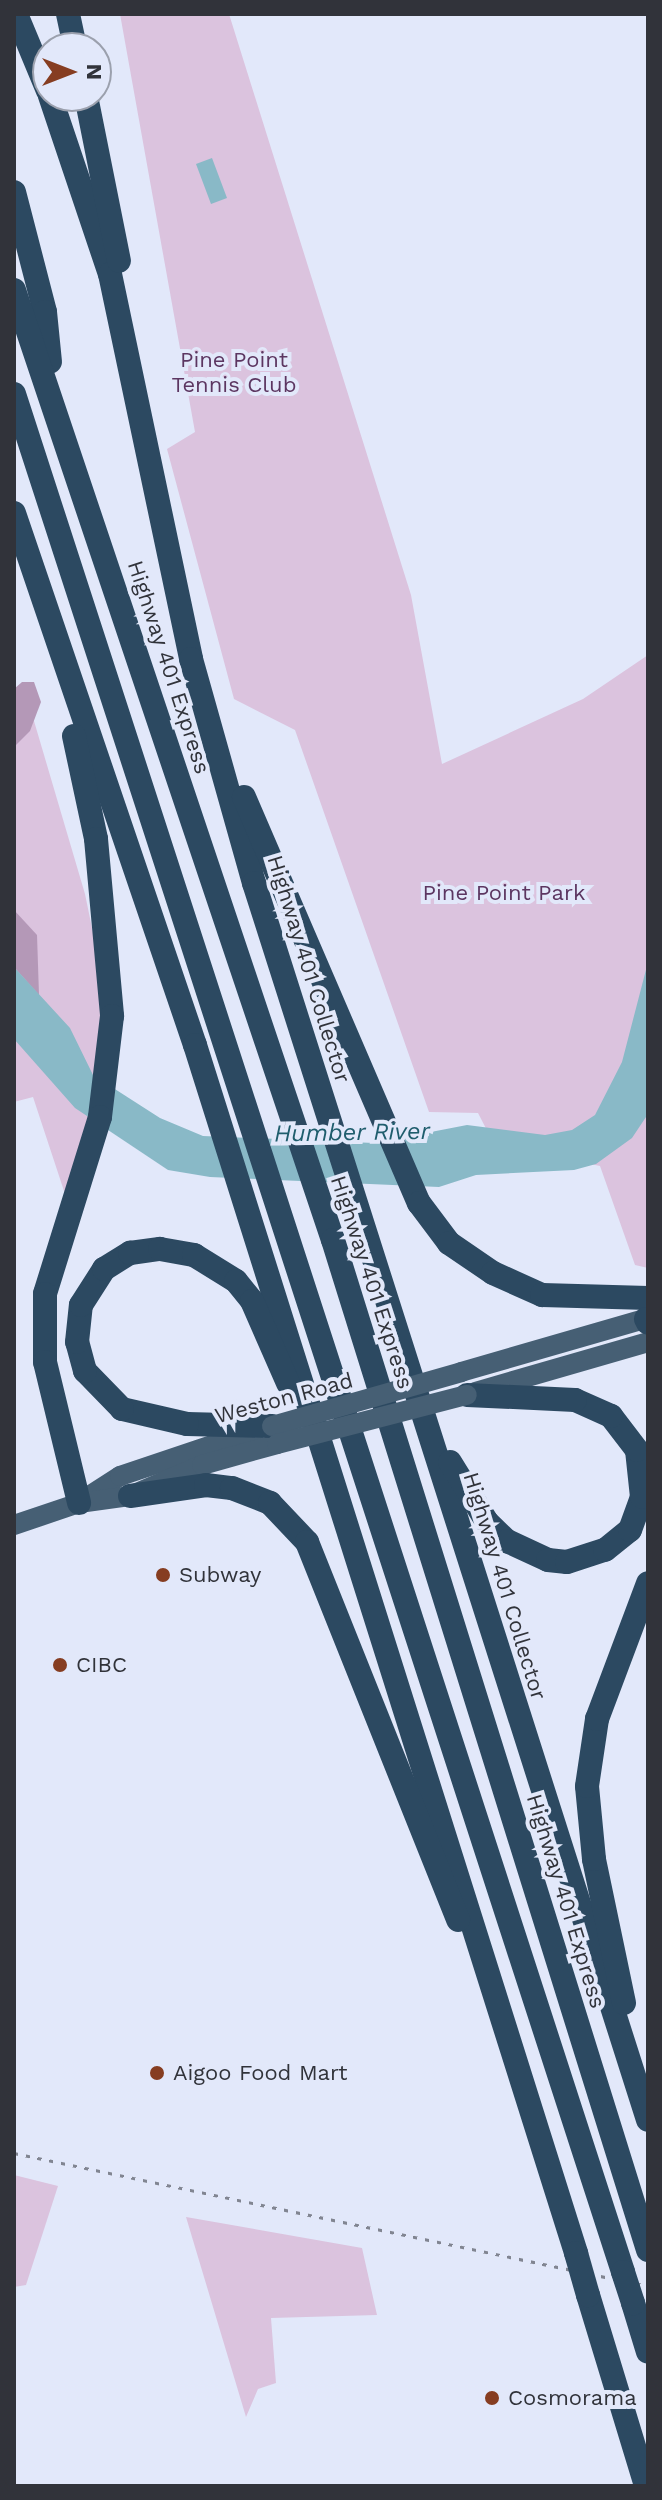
<!DOCTYPE html>
<style>
body{margin:0}
#map{position:relative;width:662px;height:2500px;overflow:hidden;background:#e2e8fa;font-family:"Work Sans",sans-serif}
div>[style]{position:absolute}
.green>*{inset:0;background:#dbc3de}
.forest>*{inset:0;background:#b498b7}
.water>*{inset:0;background:#89b9c7}
.major>*{height:20px;margin:-10px;padding:0 10px;transform-origin:10px;border-radius:10px;background:#465f74}
.highway>*{height:24px;margin:-12px;padding:0 12px;transform-origin:12px;border-radius:12px;background:#2c4961}
.rail>*{height:3px;margin-top:-1.5px;transform-origin:0;background:repeating-linear-gradient(90deg,#818591 0 4px,transparent 0 12px)}
.major-bridge>*{height:20px;margin:-10px;padding:0 10px;transform-origin:10px;border-radius:10px;background:#465f74}
.highway-bridge>*{height:24px;margin:-12px;padding:0 12px;transform-origin:12px;border-radius:12px;background:#2c4961}
.dots>*{width:22px;height:22px;translate:-50% -50%;box-sizing:border-box;border:4px solid #e2e8fa;border-radius:50%}
span{translate:-50% -50%;white-space:nowrap;text-align:center;line-height:1.15;-webkit-text-stroke:8px #e2e8fa;paint-order:stroke}
.park-label{font-size:22px;color:#5c3661}
.street-label{font-size:22px;color:#31333a}
.poi-label{font-size:22px;color:#31333a}
.left{translate:0 -50%;text-align:left}
.water-label{font-size:24px;color:#1f5d6d;font-style:italic}
.frame{position:absolute;inset:0;border:16px solid #31333a;pointer-events:none}
.north{position:absolute;left:32px;top:32px;width:80px;height:80px;box-sizing:border-box;background:#e2e8fa;border:2px solid #9ba0ad;border-radius:50%;rotate:90deg;font-size:22px;font-weight:700;line-height:32px;text-align:center;color:#31333a}
.north::after{content:'';display:block;margin:auto;width:28px;height:36px;background:#863d21;clip-path:polygon(50% 0,100% 100%,50% 72%,0 100%)}
</style>
<div id="map">
<div class="green">
<i style="clip-path:polygon(120px 14px,229px 14px,411px 595px,442px 764px,583px 699px,648px 655px,648px 1268px,635px 1265px,600px 1166px,494px 1144px,478px 1113px,429px 1112px,295px 730px,234px 699px,167px 449px,195px 432px)"></i>
<i style="clip-path:polygon(34px 721px,85px 894px,105px 991px,108px 1071px,65px 1194px,33px 1097px,14px 1102px,14px 727px)"></i>
<i style="clip-path:polygon(14px 2175px,58px 2186px,26px 2285px,14px 2287px)"></i>
<i style="clip-path:polygon(186px 2217px,362px 2248px,377px 2315px,271px 2318px,276px 2383px,258px 2389px,246px 2417px)"></i>
</div>
<div class="forest">
<i style="clip-path:polygon(22px 682px,34px 682px,41px 702px,30px 731px,14px 747px,14px 689px)"></i>
<i style="clip-path:polygon(14px 910px,37px 935px,39px 995px,14px 967px)"></i>
</div>
<div class="water">
<i style="clip-path:polygon(212px 158px,227px 198px,211px 204px,196px 164px)"></i>
<i style="clip-path:polygon(648px 962px,648px 1114px,632px 1138px,596px 1164px,574px 1170px,476px 1175px,439px 1187px,210px 1177px,168px 1170px,75px 1108px,14px 1039px,14px 967px,70px 1028px,93px 1075px,160px 1118px,203px 1136px,374px 1143px,467px 1125px,545px 1135px,572px 1130px,595px 1115px,622px 1062px)"></i>
</div>
<div class="major">
<i style="left:461px;top:1372px;width:195px;rotate:-16.1deg"></i>
<i style="left:475px;top:1392px;width:180px;rotate:-16.1deg"></i>
<i style="left:83px;top:1500px;width:44px;rotate:-33deg"></i>
<i style="left:120px;top:1476px;width:145px;rotate:-18.6deg"></i>
<i style="left:14px;top:1525px;width:69px;rotate:-18.7deg"></i>
<i style="left:79px;top:1503px;width:51px;rotate:-7.8deg"></i>
<i style="left:130px;top:1496px;width:78px;rotate:-23.3deg"></i>
<i style="left:202px;top:1465px;width:78px;rotate:-15.6deg"></i>
</div>
<div class="highway">
<i style="left:16px;top:14px;width:83px;rotate:67.4deg"></i>
<i style="left:68px;top:14px;width:35px;rotate:78deg"></i>
<i style="left:50px;top:96px;width:188px;rotate:71.4deg"></i>
<i style="left:110px;top:274px;width:393px;rotate:78.1deg"></i>
<i style="left:191px;top:659px;width:233px;rotate:74.3deg"></i>
<i style="left:254px;top:883px;width:1298px;rotate:72.33deg"></i>
<i style="left:86px;top:96px;width:168px;rotate:78.7deg"></i>
<i style="left:14px;top:192px;width:124px;rotate:75.5deg"></i>
<i style="left:45px;top:312px;width:50px;rotate:84.3deg"></i>
<i style="left:14px;top:290px;width:1002px;rotate:71.44deg"></i>
<i style="left:333px;top:1240px;width:1058px;rotate:72.68deg"></i>
<i style="left:14px;top:394px;width:1974px;rotate:72.03deg"></i>
<i style="left:14px;top:513px;width:562px;rotate:71.21deg"></i>
<i style="left:195px;top:1045px;width:1267px;rotate:72.49deg"></i>
<i style="left:74px;top:736px;width:105px;rotate:77.9deg"></i>
<i style="left:96px;top:839px;width:178px;rotate:84.8deg"></i>
<i style="left:112px;top:1016px;width:102px;rotate:96.8deg"></i>
<i style="left:100px;top:1117px;width:185px;rotate:107.3deg"></i>
<i style="left:45px;top:1294px;width:68px;rotate:90deg"></i>
<i style="left:45px;top:1362px;width:145px;rotate:76.4deg"></i>
<i style="left:244px;top:797px;width:442px;rotate:66.7deg"></i>
<i style="left:419px;top:1203px;width:50px;rotate:53.1deg"></i>
<i style="left:449px;top:1243px;width:53px;rotate:34.3deg"></i>
<i style="left:493px;top:1273px;width:54px;rotate:24.2deg"></i>
<i style="left:542px;top:1295px;width:106px;rotate:1.6deg"></i>
<i style="left:646px;top:1319px;width:4px;rotate:63deg"></i>
<i style="left:272px;top:1426px;width:85px;rotate:-178.7deg"></i>
<i style="left:187px;top:1424px;width:67px;rotate:-167deg"></i>
<i style="left:122px;top:1409px;width:53px;rotate:-134.2deg"></i>
<i style="left:85px;top:1371px;width:30px;rotate:-105deg"></i>
<i style="left:77px;top:1342px;width:37px;rotate:-84deg"></i>
<i style="left:81px;top:1305px;width:43px;rotate:-57.4deg"></i>
<i style="left:104px;top:1269px;width:31px;rotate:-32deg"></i>
<i style="left:130px;top:1253px;width:30px;rotate:-8deg"></i>
<i style="left:160px;top:1249px;width:35px;rotate:10deg"></i>
<i style="left:194px;top:1255px;width:49px;rotate:31.8deg"></i>
<i style="left:236px;top:1281px;width:26px;rotate:51deg"></i>
<i style="left:252px;top:1301px;width:90px;rotate:66.3deg"></i>
<i style="left:450px;top:1462px;width:70px;rotate:58.3deg"></i>
<i style="left:487px;top:1522px;width:28px;rotate:44deg"></i>
<i style="left:507px;top:1541px;width:45px;rotate:24.9deg"></i>
<i style="left:548px;top:1560px;width:19px;rotate:6deg"></i>
<i style="left:567px;top:1562px;width:40px;rotate:-18deg"></i>
<i style="left:605px;top:1550px;width:32px;rotate:-39deg"></i>
<i style="left:630px;top:1530px;width:35px;rotate:-70deg"></i>
<i style="left:642px;top:1497px;width:47px;rotate:-96.1deg"></i>
<i style="left:637px;top:1450px;width:43px;rotate:-127.4deg"></i>
<i style="left:611px;top:1416px;width:39px;rotate:-156deg"></i>
<i style="left:575px;top:1400px;width:108px;rotate:-177.3deg"></i>
<i style="left:130px;top:1496px;width:77px;rotate:-8.2deg"></i>
<i style="left:206px;top:1485px;width:26px;rotate:7deg"></i>
<i style="left:232px;top:1488px;width:41px;rotate:21.5deg"></i>
<i style="left:270px;top:1503px;width:54px;rotate:46.5deg"></i>
<i style="left:307px;top:1542px;width:407px;rotate:68.2deg"></i>
<i style="left:624px;top:2003px;width:147px;rotate:-101.8deg"></i>
<i style="left:594px;top:1859px;width:73px;rotate:-95.5deg"></i>
<i style="left:587px;top:1786px;width:68px;rotate:-81.5deg"></i>
<i style="left:597px;top:1719px;width:145px;rotate:-69.4deg"></i>
<i style="left:588px;top:2295px;width:200px;rotate:73.1deg"></i>
<i style="left:633px;top:2303px;width:51px;rotate:73deg"></i>
</div>
<div class="rail">
<i style="left:14px;top:2153px;width:648px;rotate:11.85deg"></i>
</div>
<div class="major-bridge">
<i style="left:272px;top:1426px;width:197px;rotate:-15.9deg"></i>
<i style="left:277px;top:1444px;width:196px;rotate:-14.5deg"></i>
</div>
<div class="highway-bridge">
<i style="left:576px;top:2253px;width:44px;rotate:74.1deg"></i>
<i style="left:623px;top:2272px;width:33px;rotate:72deg"></i>
</div>
<div class="dots">
<i style="left:163px;top:1575px;background:#863d21"></i>
<i style="left:60px;top:1665px;background:#863d21"></i>
<i style="left:157px;top:2073px;background:#863d21"></i>
<i style="left:492px;top:2398px;background:#863d21"></i>
</div>
<div class="park-label">
<span style="left:234px;top:372px">Pine Point<br>Tennis Club</span>
<span style="left:504px;top:893px">Pine Point Park</span>
</div>
<div class="street-label">
<span style="left:169px;top:667px;rotate:72deg">Highway 401 Express</span>
<span style="left:309px;top:969px;rotate:73deg">Highway 401 Collector</span>
<span style="left:372px;top:1282px;rotate:72deg">Highway 401 Express</span>
<span style="left:284px;top:1398px;rotate:-15deg">Weston Road</span>
<span style="left:505px;top:1586px;rotate:73deg">Highway 401 Collector</span>
<span style="left:566px;top:1901px;rotate:73deg">Highway 401 Express</span>
</div>
<div class="poi-label">
<span class="left" style="left:179px;top:1575px">Subway</span>
<span class="left" style="left:76px;top:1665px">CIBC</span>
<span class="left" style="left:173px;top:2073px">Aigoo Food Mart</span>
<span class="left" style="left:508px;top:2398px">Cosmorama</span>
</div>
<div class="water-label">
<span style="left:352px;top:1133px;rotate:-1deg">Humber River</span>
</div>
<div class="frame"></div>
<div class="north">N</div>
</div>
